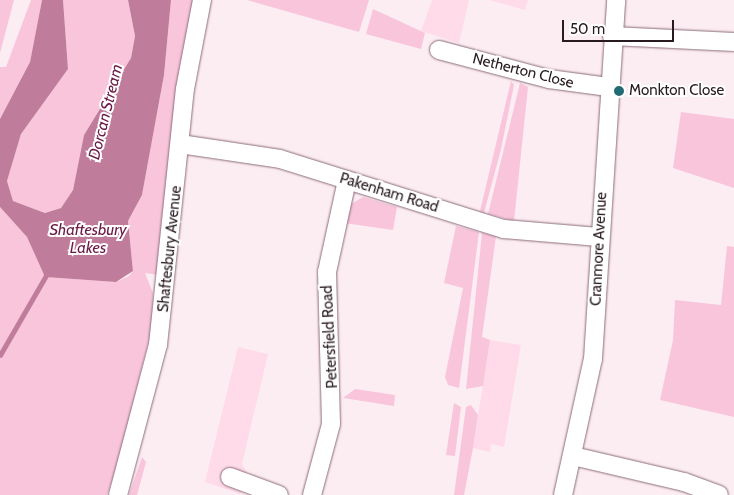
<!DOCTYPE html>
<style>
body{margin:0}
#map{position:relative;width:734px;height:495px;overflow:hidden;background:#fcedf3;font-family:Cabin,sans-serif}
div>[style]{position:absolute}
.built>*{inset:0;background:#ffdbea}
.green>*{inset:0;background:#f8c5db}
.water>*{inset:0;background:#bf7c9b}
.stream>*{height:4.5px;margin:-2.25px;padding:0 2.25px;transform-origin:2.25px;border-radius:2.25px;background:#bf7c9b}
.roads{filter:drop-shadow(0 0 1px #8c6c7a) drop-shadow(0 0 1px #8c6c7a)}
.minor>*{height:18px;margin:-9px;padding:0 9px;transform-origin:9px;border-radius:9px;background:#fff}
.dots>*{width:14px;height:14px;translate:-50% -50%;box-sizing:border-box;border:2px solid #fff;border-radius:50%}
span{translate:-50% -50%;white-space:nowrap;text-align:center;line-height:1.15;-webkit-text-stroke:4px #fff;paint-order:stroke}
.street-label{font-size:15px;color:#271a20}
.poi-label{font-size:15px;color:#271a20}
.left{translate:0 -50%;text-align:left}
.water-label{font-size:16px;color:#6b1a47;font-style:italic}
.scale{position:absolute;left:562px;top:20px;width:112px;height:22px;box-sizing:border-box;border:2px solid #271a20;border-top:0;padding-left:6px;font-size:15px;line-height:18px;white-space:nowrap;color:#271a20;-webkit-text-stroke:4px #fff;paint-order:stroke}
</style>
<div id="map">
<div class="built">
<i style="clip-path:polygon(432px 0,469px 0,459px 43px,421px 31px)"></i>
<i style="clip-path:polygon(489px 0,528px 0,525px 10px)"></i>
<i style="clip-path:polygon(490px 340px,521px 345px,504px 447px,491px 444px,490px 452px,473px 448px)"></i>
<i style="clip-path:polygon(238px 347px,268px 354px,242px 464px,250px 478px,240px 494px,205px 482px)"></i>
</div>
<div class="green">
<i style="clip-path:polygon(0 0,14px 0,0 53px)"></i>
<i style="clip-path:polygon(31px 0,42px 0,30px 62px,0 119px,0 67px,6px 67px)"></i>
<i style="clip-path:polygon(63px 0,128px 0,135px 36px,131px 58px,84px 135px,73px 190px,61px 208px,45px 213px,13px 201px,7px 181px,21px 134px,68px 69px)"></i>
<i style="clip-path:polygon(171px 0,193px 0,176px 89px,159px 275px,145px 273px,153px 293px,152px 328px,117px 467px,107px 495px,0 495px,0 207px,27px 237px,45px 277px,116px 282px,129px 276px,133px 271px,128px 221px,142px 195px,164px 75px)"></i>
<i style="clip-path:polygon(247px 0,369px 0,359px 32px)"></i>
<i style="clip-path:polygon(373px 9px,425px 33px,421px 49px,366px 34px)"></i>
<i style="clip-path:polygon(511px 81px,514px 85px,501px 149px,484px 213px,480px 211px)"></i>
<i style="clip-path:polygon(520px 83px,528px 87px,514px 221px,488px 214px)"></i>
<i style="clip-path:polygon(681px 112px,734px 119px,734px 188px,673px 168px)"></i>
<i style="clip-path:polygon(363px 197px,397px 207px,393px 230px,344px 223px,351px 204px)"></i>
<i style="clip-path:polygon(456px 226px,479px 232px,459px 388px,448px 385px,445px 377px,463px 288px,444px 283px)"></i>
<i style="clip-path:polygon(482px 233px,496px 236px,482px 337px,490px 340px,483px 386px,466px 389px)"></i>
<i style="clip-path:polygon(727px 246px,734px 247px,734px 417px,660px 400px,673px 340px,675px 300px,721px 305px)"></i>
<i style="clip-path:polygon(355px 389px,395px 395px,394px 406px,343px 398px)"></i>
<i style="clip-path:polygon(454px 403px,461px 407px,455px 456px,446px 455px)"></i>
<i style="clip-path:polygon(471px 405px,478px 415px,473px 448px,464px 495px,454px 495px,466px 407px)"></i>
<i style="clip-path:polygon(142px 457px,146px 462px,137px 495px,129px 495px)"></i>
</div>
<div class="water">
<i style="clip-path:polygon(42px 0,63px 0,68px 69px,21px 134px,7px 181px,13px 201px,45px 213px,61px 208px,73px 190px,84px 135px,131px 58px,135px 36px,128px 0,171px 0,164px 75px,142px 195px,128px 221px,133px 271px,116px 282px,45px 277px,27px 237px,0 207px,0 119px,30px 62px)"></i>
</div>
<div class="stream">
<i style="left:0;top:355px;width:94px;rotate:-59.9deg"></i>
</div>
<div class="roads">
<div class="minor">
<i style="left:612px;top:36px;width:122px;rotate:2.8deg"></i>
<i style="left:439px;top:50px;width:114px;rotate:14.8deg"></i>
<i style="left:549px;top:79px;width:60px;rotate:7.7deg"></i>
<i style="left:180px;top:144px;width:101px;rotate:8.5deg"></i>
<i style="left:280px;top:159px;width:235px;rotate:17.4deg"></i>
<i style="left:504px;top:229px;width:95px;rotate:4.8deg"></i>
<i style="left:573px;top:456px;width:114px;rotate:13.2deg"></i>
<i style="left:684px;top:482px;width:37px;rotate:20deg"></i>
<i style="left:230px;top:477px;width:52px;rotate:20.2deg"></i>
<i style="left:118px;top:495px;width:155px;rotate:-75.1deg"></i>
<i style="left:158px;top:345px;width:257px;rotate:-84deg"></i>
<i style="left:185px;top:89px;width:91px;rotate:-79.2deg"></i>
<i style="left:312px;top:495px;width:73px;rotate:-75deg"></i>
<i style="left:331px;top:424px;width:152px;rotate:-91.5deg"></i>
<i style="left:327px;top:272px;width:94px;rotate:-77.7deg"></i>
<i style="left:563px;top:495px;width:139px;rotate:-77.6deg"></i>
<i style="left:593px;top:359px;width:360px;rotate:-86.3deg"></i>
</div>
</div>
<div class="dots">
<i style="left:619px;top:91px;background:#216b75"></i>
</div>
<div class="street-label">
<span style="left:523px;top:71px;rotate:14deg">Netherton Close</span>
<span style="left:389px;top:193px;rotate:17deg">Pakenham Road</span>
<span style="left:170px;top:249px;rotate:-84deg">Shaftesbury Avenue</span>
<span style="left:599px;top:249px;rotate:-87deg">Cranmore Avenue</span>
<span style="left:330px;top:337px;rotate:-93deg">Petersfield Road</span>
</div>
<div class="poi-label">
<span class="left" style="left:629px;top:91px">Monkton Close</span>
</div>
<div class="water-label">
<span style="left:106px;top:112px;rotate:-76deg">Dorcan Stream</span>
<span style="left:88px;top:239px">Shaftesbury<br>Lakes</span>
</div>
<div class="scale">50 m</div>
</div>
